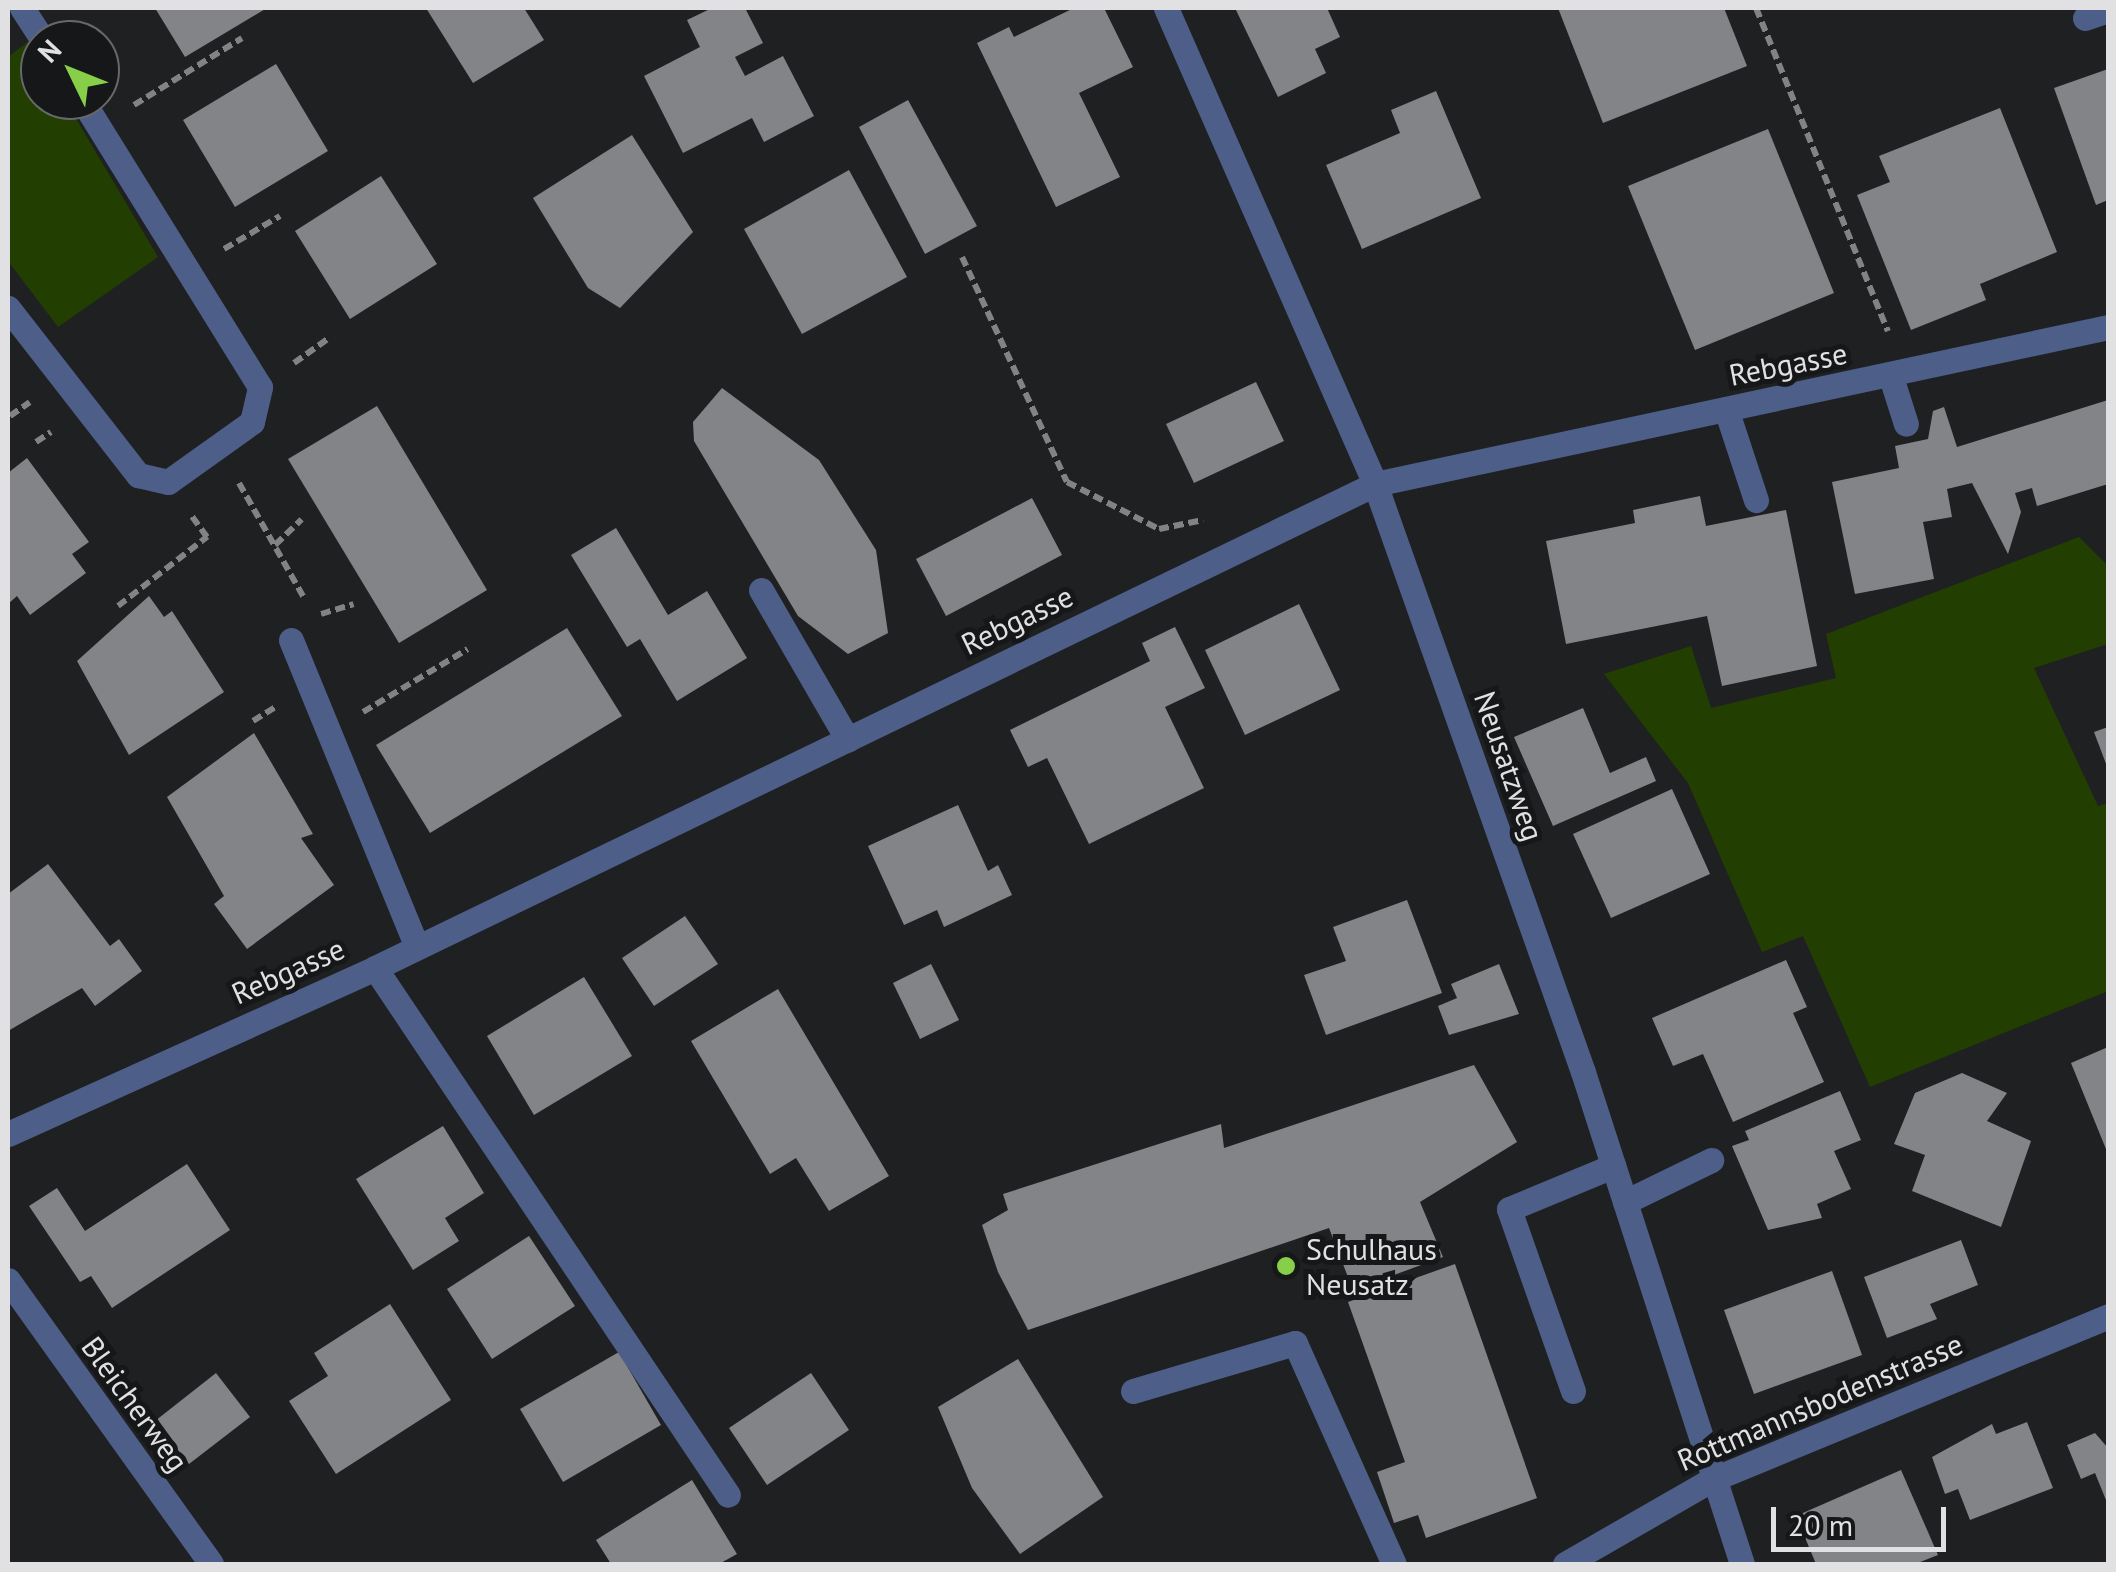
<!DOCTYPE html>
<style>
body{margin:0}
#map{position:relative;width:2116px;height:1572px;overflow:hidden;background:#1f2022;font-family:"PT Sans",sans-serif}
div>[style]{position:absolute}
.green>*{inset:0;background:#223f01}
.building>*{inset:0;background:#838487}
.path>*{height:6px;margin-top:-3px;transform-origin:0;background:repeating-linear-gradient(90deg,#838385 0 10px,transparent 0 15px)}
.minor>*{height:25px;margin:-12.5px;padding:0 12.5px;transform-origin:12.5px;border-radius:12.5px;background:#4d5e89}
.dots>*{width:28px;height:28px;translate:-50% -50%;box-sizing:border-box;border:5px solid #161719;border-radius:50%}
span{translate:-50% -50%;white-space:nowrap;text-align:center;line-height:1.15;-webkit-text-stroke:10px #161719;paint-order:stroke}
.street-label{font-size:30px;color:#e1e1e3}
.poi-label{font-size:30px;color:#e1e1e3}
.left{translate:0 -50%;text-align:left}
.frame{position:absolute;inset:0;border:10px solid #e1e1e3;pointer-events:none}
.north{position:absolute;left:20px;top:20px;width:100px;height:100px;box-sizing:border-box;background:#161719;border:2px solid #67686a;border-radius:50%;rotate:313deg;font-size:28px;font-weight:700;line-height:40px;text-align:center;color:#e1e1e3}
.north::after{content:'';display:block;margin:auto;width:35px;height:45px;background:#88cf49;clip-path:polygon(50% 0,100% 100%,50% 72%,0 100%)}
.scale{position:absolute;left:1771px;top:1507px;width:175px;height:45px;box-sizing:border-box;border:5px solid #e1e1e3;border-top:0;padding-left:12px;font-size:30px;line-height:35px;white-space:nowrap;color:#e1e1e3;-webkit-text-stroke:8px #161719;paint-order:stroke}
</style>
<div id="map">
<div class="green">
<i style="clip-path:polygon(29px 41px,40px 59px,40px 100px,65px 100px,158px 257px,58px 327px,8px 261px,8px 57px)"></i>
<i style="clip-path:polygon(2079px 537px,2108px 566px,2108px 644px,2034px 668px,2098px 806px,2108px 803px,2108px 991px,1870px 1087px,1803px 936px,1762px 952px,1688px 783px,1604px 674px,1691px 646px,1711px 708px,1836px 678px,1826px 634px)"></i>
</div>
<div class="building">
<i style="clip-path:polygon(155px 8px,267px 8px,185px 57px)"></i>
<i style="clip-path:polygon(426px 8px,524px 8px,544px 40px,473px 83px)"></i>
<i style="clip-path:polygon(712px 8px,745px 8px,763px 43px,735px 57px,745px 76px,783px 56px,814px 116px,764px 142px,752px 118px,683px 153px,644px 76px,700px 47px,687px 20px)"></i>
<i style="clip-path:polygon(1074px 8px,1104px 8px,1133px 67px,1079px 93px,1120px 177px,1056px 207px,977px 43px,1009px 27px,1014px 37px)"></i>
<i style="clip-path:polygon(1235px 8px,1327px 8px,1340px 37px,1315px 49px,1326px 73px,1278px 97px)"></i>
<i style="clip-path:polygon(1558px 8px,1724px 8px,1747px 66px,1603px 123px)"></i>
<i style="clip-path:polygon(276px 64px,328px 151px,235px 207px,183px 120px)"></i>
<i style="clip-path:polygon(2108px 69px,2108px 200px,2096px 205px,2054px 88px)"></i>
<i style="clip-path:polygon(1436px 91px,1481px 198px,1362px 249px,1326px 165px,1400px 133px,1391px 110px)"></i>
<i style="clip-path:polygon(908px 100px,977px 226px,925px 254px,859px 127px)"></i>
<i style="clip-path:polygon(2000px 108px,2057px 252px,1980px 284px,1986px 300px,1911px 330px,1857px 195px,1890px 182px,1879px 156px)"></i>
<i style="clip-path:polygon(1768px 129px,1834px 293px,1695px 350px,1628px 186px)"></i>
<i style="clip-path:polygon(632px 135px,693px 232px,620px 308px,588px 288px,533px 198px)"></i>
<i style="clip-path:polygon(849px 170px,907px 277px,802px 334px,744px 229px)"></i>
<i style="clip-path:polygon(381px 176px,437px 264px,350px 319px,295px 231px)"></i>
<i style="clip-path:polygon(1256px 382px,1284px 441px,1194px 483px,1166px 424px)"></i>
<i style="clip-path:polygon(722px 388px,819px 460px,876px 550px,888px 633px,848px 654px,798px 616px,694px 441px,693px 422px)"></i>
<i style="clip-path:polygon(2108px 400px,2108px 484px,2037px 506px,2032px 488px,2015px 493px,2021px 512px,2008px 554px,1972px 483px,1947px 489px,1952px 517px,1923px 522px,1934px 579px,1855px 594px,1832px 482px,1899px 468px,1895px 446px,1928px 439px,1933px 411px,1944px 407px,1957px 447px)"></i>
<i style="clip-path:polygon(377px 406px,487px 590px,399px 643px,288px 459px)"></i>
<i style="clip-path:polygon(27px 458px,89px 542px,72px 554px,86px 573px,30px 615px,17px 596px,8px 604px,8px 473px)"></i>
<i style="clip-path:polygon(1700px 496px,1706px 526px,1786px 510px,1817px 666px,1722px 686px,1707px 616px,1566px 644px,1546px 541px,1635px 523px,1633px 510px)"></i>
<i style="clip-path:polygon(1032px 498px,1062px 555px,946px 616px,916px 559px)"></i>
<i style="clip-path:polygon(616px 528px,668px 615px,707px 591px,747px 658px,677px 701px,640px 639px,627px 647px,571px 555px)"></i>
<i style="clip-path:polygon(149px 596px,164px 617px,172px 611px,224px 692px,129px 755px,77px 661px)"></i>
<i style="clip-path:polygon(1299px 604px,1340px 690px,1245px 735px,1205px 650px)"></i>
<i style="clip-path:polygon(1175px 627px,1205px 688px,1165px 707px,1204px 788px,1089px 844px,1047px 758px,1028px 767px,1010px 730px,1150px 661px,1142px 643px)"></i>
<i style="clip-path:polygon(567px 628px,622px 716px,430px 833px,376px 745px)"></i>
<i style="clip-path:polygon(1583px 708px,1610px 773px,1646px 757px,1656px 781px,1553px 826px,1514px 737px)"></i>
<i style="clip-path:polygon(2108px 727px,2108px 769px,2094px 732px)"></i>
<i style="clip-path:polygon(254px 733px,313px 834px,301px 838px,334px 885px,247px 949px,214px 904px,224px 896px,167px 797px)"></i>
<i style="clip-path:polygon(1672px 789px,1710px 874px,1611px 918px,1573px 834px)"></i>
<i style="clip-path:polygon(958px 805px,988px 871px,998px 865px,1012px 895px,944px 927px,937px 910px,904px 925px,868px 846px)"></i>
<i style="clip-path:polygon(48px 864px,110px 946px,119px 939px,142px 971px,95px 1006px,82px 988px,8px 1031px,8px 894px)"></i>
<i style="clip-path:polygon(1407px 900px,1442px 993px,1326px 1035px,1304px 975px,1346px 961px,1333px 927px)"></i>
<i style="clip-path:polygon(685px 916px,718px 964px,654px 1006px,622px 958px)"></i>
<i style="clip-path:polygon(1786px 960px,1807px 1007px,1793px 1013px,1824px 1082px,1733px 1122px,1703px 1054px,1673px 1066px,1652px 1018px)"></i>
<i style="clip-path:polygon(931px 964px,959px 1020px,920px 1039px,893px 983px)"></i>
<i style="clip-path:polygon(1499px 964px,1519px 1014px,1449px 1035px,1438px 1006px,1457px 998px,1451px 984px)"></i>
<i style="clip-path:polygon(584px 977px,632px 1056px,534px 1115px,487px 1036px)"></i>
<i style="clip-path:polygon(778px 989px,889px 1176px,829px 1211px,796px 1158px,770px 1174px,691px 1041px)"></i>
<i style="clip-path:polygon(2108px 1047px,2108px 1154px,2071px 1063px)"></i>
<i style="clip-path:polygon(1474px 1065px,1517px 1142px,1420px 1202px,1443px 1257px,1353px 1290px,1329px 1228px,1028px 1330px,998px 1272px,982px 1225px,1008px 1210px,1003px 1194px,1221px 1124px,1224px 1148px)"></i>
<i style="clip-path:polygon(1962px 1073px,2007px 1093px,1987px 1121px,2031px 1141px,2001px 1227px,1912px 1191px,1925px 1155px,1894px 1144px,1915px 1093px)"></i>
<i style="clip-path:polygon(1840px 1091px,1861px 1140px,1834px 1151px,1851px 1189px,1817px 1204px,1822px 1218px,1768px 1230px,1732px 1146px,1749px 1140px,1745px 1131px)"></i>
<i style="clip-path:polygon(443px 1126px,484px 1193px,445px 1218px,459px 1241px,413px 1270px,356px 1179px)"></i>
<i style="clip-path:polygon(187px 1164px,230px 1230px,112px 1308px,91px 1276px,80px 1282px,29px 1206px,57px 1188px,85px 1231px)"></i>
<i style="clip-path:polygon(529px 1236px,575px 1306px,492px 1359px,447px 1289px)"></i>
<i style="clip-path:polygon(1961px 1240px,1978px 1285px,1930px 1304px,1937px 1319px,1887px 1338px,1864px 1277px)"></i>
<i style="clip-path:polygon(1455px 1264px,1537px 1498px,1426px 1538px,1418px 1515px,1394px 1523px,1377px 1472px,1405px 1462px,1348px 1302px)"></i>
<i style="clip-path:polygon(1832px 1271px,1862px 1355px,1754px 1394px,1724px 1310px)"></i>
<i style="clip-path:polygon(390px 1304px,451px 1400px,336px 1474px,289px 1401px,328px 1376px,314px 1353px)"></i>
<i style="clip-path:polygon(619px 1352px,661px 1425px,563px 1482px,520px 1409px)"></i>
<i style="clip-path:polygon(1018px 1359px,1103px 1497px,1020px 1554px,972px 1488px,938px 1407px)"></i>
<i style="clip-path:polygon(216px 1373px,250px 1417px,189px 1464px,155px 1421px)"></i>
<i style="clip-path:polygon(811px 1373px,849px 1430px,767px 1485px,729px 1428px)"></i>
<i style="clip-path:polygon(2027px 1422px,2053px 1488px,1970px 1520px,1958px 1489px,1945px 1494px,1932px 1457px,1992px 1424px,1996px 1434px)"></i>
<i style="clip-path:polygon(2095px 1433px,2108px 1448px,2108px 1505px,2095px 1473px,2081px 1479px,2067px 1445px)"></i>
<i style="clip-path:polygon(1901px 1470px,1938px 1555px,1915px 1564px,1816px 1564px,1796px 1516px)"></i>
<i style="clip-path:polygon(692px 1480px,737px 1554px,719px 1564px,611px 1564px,596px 1540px)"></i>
</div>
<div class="path">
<i style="left:1756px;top:8px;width:349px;rotate:67.8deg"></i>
<i style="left:134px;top:105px;width:127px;rotate:-31.8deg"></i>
<i style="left:224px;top:249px;width:65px;rotate:-30.5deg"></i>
<i style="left:962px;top:257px;width:248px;rotate:65deg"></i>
<i style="left:1067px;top:482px;width:103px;rotate:27.1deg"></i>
<i style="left:1159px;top:529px;width:45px;rotate:-11.6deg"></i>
<i style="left:294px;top:363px;width:43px;rotate:-35.5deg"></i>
<i style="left:10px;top:416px;width:24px;rotate:-35deg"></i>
<i style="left:36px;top:442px;width:18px;rotate:-34deg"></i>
<i style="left:239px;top:483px;width:132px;rotate:60.5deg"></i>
<i style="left:275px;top:545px;width:37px;rotate:-44deg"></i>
<i style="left:118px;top:606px;width:113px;rotate:-37.8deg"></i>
<i style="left:207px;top:537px;width:26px;rotate:-126deg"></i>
<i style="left:321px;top:614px;width:34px;rotate:-17deg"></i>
<i style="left:363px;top:712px;width:122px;rotate:-31deg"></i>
<i style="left:253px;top:721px;width:26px;rotate:-32deg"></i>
</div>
<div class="minor">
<i style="left:22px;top:8px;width:38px;rotate:57deg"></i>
<i style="left:1166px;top:8px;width:520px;rotate:66.29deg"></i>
<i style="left:1375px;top:484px;width:624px;rotate:70.52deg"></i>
<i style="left:1583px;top:1072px;width:517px;rotate:72.09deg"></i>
<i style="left:2085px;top:18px;width:24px;rotate:-19deg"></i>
<i style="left:8px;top:308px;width:212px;rotate:52.1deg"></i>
<i style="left:138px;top:475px;width:31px;rotate:13deg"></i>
<i style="left:168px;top:482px;width:103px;rotate:-35.5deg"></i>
<i style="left:252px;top:422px;width:36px;rotate:-77deg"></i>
<i style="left:260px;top:387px;width:338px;rotate:-121.8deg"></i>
<i style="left:1891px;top:377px;width:49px;rotate:72.3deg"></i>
<i style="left:1726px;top:409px;width:96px;rotate:71.8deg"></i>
<i style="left:761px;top:590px;width:173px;rotate:59.9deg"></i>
<i style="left:291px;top:640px;width:330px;rotate:67.7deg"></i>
<i style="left:375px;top:968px;width:634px;rotate:56.18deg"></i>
<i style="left:8px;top:1134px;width:403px;rotate:-24.3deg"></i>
<i style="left:375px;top:968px;width:1111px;rotate:-25.83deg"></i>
<i style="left:1375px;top:484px;width:750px;rotate:-12.09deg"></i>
<i style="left:1625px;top:1202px;width:96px;rotate:-26deg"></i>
<i style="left:8px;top:1280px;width:349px;rotate:54.4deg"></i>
<i style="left:1133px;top:1391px;width:169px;rotate:-16.5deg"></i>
<i style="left:1295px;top:1343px;width:242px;rotate:65.9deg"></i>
<i style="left:1573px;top:1391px;width:193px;rotate:-109.4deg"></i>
<i style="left:1509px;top:1209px;width:113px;rotate:-22.5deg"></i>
<i style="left:1565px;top:1564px;width:168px;rotate:-29.9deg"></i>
<i style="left:1711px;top:1480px;width:430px;rotate:-22.4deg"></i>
</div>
<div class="dots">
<i style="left:1286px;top:1266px;background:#88cf49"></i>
</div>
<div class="street-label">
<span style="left:1788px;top:364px;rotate:-11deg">Rebgasse</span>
<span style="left:1017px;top:620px;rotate:-26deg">Rebgasse</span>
<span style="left:1509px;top:766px;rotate:71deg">Neusatzweg</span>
<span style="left:288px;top:971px;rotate:-24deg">Rebgasse</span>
<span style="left:1820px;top:1402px;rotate:-23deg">Rottmannsbodenstrasse</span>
<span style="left:135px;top:1404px;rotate:54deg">Bleicherweg</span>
</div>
<div class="poi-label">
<span class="left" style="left:1306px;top:1266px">Schulhaus<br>Neusatz</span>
</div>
<div class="frame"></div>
<div class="north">N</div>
<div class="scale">20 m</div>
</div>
